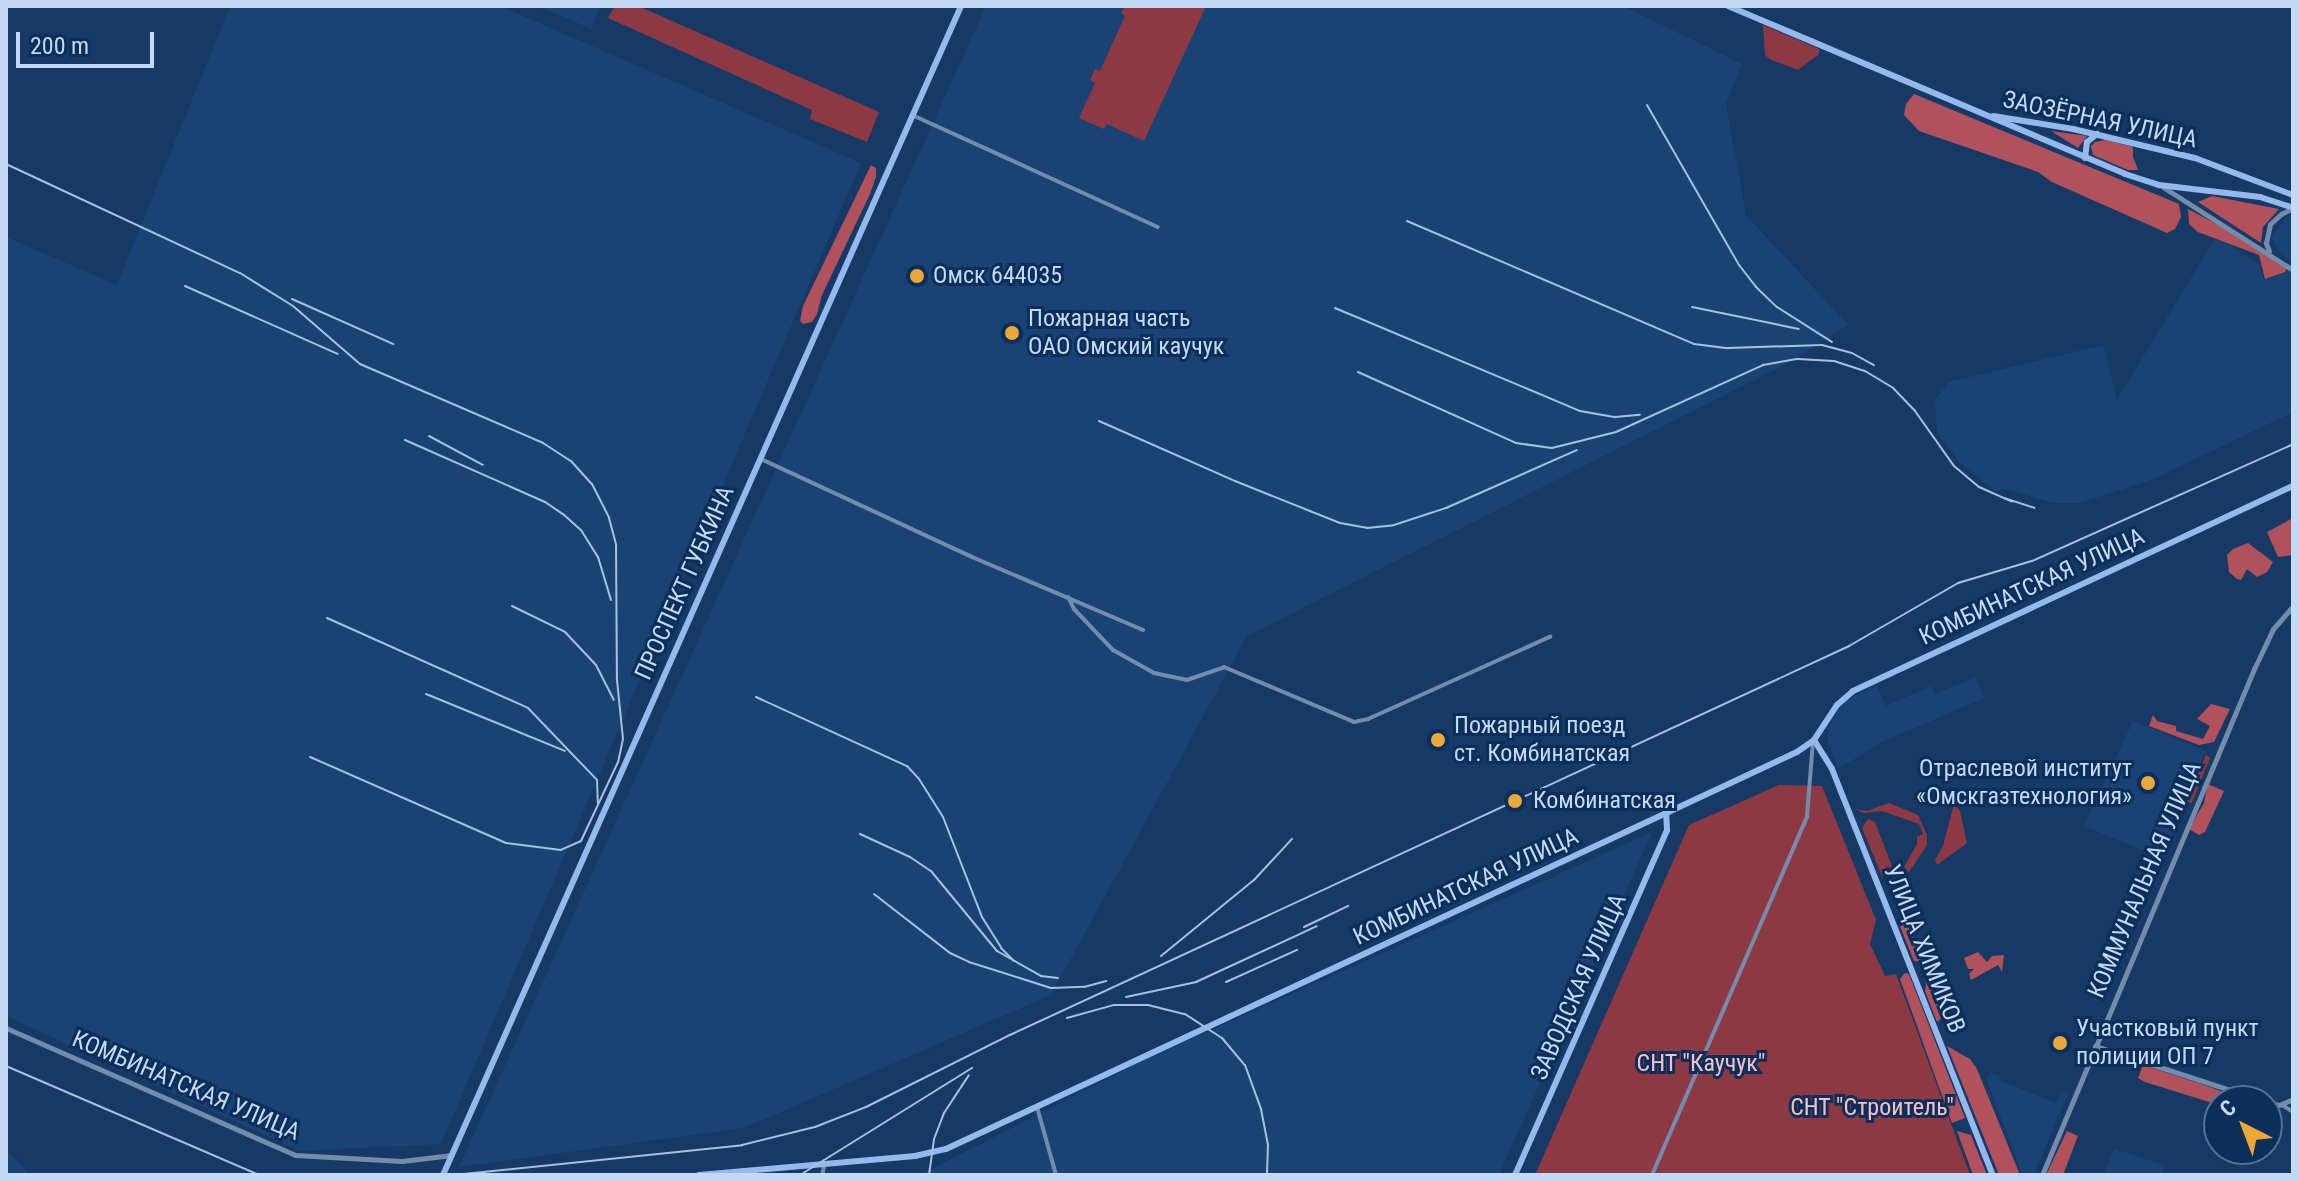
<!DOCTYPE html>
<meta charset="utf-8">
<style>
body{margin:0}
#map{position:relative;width:2299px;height:1181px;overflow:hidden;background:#163965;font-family:"Roboto Condensed",sans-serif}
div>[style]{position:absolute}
.built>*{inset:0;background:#1a4375}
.green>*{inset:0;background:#8c3943}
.forest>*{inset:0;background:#b0515b}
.minor>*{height:4px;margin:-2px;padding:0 2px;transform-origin:2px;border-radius:2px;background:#748cac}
.tertiary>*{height:5px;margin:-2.5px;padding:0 2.5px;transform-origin:2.5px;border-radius:2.5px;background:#748cac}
.secondary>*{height:6px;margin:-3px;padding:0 3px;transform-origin:3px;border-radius:3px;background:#94baed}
.rail>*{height:2px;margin:-1px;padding:0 1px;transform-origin:1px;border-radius:1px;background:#a9c0de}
.dots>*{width:22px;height:22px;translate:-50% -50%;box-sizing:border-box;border:4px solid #0b2f5a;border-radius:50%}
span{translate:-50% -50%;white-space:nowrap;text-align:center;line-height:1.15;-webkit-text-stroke:6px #0b2f5a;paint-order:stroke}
.street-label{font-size:24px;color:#c4d9f4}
.poi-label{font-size:24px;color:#c4d9f4}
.left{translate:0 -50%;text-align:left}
.right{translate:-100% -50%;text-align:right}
.park-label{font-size:24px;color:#f7c1c4}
.frame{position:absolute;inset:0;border:8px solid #c4d9f4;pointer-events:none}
.north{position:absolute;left:2203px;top:1085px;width:80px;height:80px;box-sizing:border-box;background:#0b2f5a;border:2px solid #557398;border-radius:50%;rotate:318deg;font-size:22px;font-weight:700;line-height:32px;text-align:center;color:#c4d9f4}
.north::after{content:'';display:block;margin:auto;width:28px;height:36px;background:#eca93a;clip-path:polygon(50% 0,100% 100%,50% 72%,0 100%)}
.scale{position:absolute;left:16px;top:32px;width:138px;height:36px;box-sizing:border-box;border:4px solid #c4d9f4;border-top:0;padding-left:10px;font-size:24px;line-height:28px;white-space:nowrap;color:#c4d9f4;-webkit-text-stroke:6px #0b2f5a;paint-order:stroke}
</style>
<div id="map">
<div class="built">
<i style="clip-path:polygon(230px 6px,500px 6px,861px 163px,441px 1144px,299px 1151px,6px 1016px,6px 237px,117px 285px)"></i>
<i style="clip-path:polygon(539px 6px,601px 6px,591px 29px)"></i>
<i style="clip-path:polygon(986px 6px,1623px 6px,1742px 64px,1726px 104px,1746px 215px,1848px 325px,1786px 364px,1247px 636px,1051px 995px,744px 1128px,459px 1167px)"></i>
<i style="clip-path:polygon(2288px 215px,2293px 217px,2293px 263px,2279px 252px,2271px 237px)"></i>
<i style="clip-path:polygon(2220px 239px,2258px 263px,2264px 280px,2288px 270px,2293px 274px,2293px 412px,2154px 479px,2080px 503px,2054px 503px,2005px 489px,1995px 491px,1960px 463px,1937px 433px,1935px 400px,1949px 382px,2103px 345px,2117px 400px,2214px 240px)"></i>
<i style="clip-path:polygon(1975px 677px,1984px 698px,1882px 742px,1838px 769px,1827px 739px,1830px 725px,1843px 702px,1877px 686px,1886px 706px,1931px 686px,1935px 694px)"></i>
<i style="clip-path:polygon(2133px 721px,2206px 751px,2162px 858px,2084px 826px)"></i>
<i style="clip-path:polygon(1652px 832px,1499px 1175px,912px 1175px,924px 1173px,1138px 1063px)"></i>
<i style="clip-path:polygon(1990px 1072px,2000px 1076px,1999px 1080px,2056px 1103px,2061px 1092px,2067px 1095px,2034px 1175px,2022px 1175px,1987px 1080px)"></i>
<i style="clip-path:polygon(6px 1149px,30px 1175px,6px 1175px)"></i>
<i style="clip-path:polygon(2114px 1149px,2165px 1165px,2161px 1175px,2103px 1175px)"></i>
</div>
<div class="green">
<i style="clip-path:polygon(615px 6px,638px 6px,879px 112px,867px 142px,810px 119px,812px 110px,608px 18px)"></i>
<i style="clip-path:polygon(1125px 6px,1206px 6px,1144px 141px,1107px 124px,1104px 129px,1079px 118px,1095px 83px,1090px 80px,1095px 69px,1100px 71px,1125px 16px,1121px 13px)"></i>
<i style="clip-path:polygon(1763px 25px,1819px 49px,1819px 54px,1798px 70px,1771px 60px,1765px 55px)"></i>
<i style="clip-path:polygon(2206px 755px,2210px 758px,2192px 803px,2186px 802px)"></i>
<i style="clip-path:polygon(1779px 785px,1822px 786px,1876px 920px,1870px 944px,1885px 976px,1896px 974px,1970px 1175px,1535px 1175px,1689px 825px)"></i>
<i style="clip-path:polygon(1889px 803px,1918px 815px,1927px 835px,1927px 845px,1909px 872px,1904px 867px,1917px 844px,1917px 837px,1923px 834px,1919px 824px,1882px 811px,1864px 813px,1855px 809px,1867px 811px)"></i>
<i style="clip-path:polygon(1954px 804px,1960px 811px,1967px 843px,1937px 865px,1935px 860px,1943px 846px)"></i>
<i style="clip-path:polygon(1868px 819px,1875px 822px,1893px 869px,1888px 878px,1881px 874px,1862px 828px)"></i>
</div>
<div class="forest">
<i style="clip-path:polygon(1914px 94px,2179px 204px,2181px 217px,2175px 229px,2167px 233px,2052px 182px,2038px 172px,1919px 131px,1904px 115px,1906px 104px)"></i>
<i style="clip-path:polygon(2051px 131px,2087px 136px,2078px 148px)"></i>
<i style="clip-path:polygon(2106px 140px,2133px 147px,2133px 157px,2138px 170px,2128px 170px,2093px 155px,2091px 146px,2095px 142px)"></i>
<i style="clip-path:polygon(871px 165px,876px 168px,876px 177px,870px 194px,822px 295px,817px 314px,812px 322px,803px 324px,800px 321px,803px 306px)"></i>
<i style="clip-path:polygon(2212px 196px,2279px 209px,2263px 227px,2261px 243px,2198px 202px)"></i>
<i style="clip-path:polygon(2188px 209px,2228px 230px,2287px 268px,2285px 272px,2265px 279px,2259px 255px,2198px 232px,2189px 224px)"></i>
<i style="clip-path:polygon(2293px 518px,2293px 555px,2278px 557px,2267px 532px)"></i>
<i style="clip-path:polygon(2248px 543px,2273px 562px,2267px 572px,2257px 577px,2247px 569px,2241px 580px,2237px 579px,2229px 572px,2227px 555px,2233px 549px)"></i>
<i style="clip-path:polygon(2211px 704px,2230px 709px,2214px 742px,2199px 745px,2149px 726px,2153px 715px,2157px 721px,2176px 726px,2176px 731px,2203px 739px,2210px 726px,2197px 719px)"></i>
<i style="clip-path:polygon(2208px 784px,2224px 791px,2205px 832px,2199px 835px,2189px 829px,2204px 803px)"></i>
<i style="clip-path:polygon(1904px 917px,1922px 958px,1921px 962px,1914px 961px,1899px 924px)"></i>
<i style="clip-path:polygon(1978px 952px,1987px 962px,1992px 956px,2004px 955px,2002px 972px,1998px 965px,1971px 980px,1969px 974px,1974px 969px,1968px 969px,1964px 958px)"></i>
<i style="clip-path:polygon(1905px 973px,1909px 974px,1965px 1118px,1952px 1123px,1900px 979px)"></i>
<i style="clip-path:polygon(1927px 980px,1943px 1017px,1937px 1022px,1925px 991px)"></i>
<i style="clip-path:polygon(1947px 1046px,1970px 1059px,1977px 1069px,2020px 1175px,1999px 1175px)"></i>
<i style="clip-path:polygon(2143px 1065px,2213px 1088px,2227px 1094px,2232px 1101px,2219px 1101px,2219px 1105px,2145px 1082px,2138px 1078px)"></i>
<i style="clip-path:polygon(1957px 1131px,1971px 1135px,1987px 1175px,1973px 1175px)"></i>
<i style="clip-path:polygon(2067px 1131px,2078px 1136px,2063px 1175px,2046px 1175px)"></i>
</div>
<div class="minor">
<i style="left:912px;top:115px;width:270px;rotate:24.5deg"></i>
<i style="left:761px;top:459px;width:233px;rotate:24.9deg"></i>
<i style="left:972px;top:557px;width:186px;rotate:23.1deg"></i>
<i style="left:1068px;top:597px;width:13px;rotate:63deg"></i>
<i style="left:1074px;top:609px;width:57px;rotate:46.4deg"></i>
<i style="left:1113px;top:650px;width:47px;rotate:29.3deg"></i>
<i style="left:1154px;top:673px;width:34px;rotate:12deg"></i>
<i style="left:1187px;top:680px;width:39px;rotate:-19deg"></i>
<i style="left:1224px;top:667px;width:141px;rotate:22.9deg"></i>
<i style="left:1354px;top:722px;width:14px;rotate:-12deg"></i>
<i style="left:1368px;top:719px;width:200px;rotate:-24.3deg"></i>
<i style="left:2282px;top:1105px;width:13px;rotate:32deg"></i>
<i style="left:1037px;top:1107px;width:71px;rotate:74.4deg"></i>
<i style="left:822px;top:1175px;width:12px;rotate:-76deg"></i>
<i style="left:1652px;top:1175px;width:391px;rotate:-66.6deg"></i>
<i style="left:1807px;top:816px;width:74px;rotate:-85.4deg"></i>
</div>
<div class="tertiary">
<i style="left:2163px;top:187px;width:154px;rotate:32.6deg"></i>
<i style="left:2269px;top:251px;width:9px;rotate:-111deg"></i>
<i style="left:2266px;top:243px;width:19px;rotate:-78deg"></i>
<i style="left:2270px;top:224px;width:15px;rotate:-42deg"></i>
<i style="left:2281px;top:214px;width:13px;rotate:-27deg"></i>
<i style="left:6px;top:1028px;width:316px;rotate:23.7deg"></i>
<i style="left:295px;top:1155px;width:107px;rotate:3.2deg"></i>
<i style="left:402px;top:1161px;width:50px;rotate:-6.8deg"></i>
<i style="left:2095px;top:1046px;width:178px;rotate:18deg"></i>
<i style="left:2267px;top:1102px;width:12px;rotate:14deg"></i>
<i style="left:2279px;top:1105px;width:15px;rotate:-23deg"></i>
<i style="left:2042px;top:1175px;width:549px;rotate:-67.27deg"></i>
<i style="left:2254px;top:669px;width:44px;rotate:-64.6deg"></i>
<i style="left:2273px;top:629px;width:30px;rotate:-49deg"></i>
</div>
<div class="secondary">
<i style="left:1728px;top:6px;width:431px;rotate:22.9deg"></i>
<i style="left:2125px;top:174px;width:36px;rotate:18deg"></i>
<i style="left:2159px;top:185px;width:102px;rotate:6.8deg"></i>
<i style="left:2260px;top:197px;width:35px;rotate:18deg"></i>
<i style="left:1993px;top:116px;width:81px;rotate:9.2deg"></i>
<i style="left:2073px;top:129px;width:125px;rotate:13.4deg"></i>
<i style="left:2195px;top:158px;width:105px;rotate:20.7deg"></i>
<i style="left:2085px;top:158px;width:16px;rotate:-83deg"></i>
<i style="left:2087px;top:142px;width:13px;rotate:-39deg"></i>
<i style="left:1814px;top:740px;width:34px;rotate:58deg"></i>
<i style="left:1832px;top:769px;width:437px;rotate:68.4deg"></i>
<i style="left:443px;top:1175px;width:1279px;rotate:-66.1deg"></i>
<i style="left:699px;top:1175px;width:217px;rotate:-5deg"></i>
<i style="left:915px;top:1156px;width:32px;rotate:-13deg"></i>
<i style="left:946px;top:1149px;width:939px;rotate:-25.01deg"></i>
<i style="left:1797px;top:752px;width:21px;rotate:-35deg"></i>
<i style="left:1814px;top:740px;width:42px;rotate:-56.7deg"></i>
<i style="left:1837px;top:705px;width:21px;rotate:-41deg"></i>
<i style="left:1853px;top:691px;width:485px;rotate:-25deg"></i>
<i style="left:1515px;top:1175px;width:377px;rotate:-66.2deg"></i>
<i style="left:1667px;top:830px;width:17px;rotate:-93deg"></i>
</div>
<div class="rail">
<i style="left:1647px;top:105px;width:185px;rotate:60.1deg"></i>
<i style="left:1739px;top:265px;width:28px;rotate:52deg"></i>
<i style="left:1756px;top:287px;width:29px;rotate:44deg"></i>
<i style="left:1777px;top:307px;width:65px;rotate:32.5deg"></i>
<i style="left:6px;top:164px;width:258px;rotate:25deg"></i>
<i style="left:240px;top:273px;width:62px;rotate:31.9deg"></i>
<i style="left:293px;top:306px;width:89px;rotate:40.9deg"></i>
<i style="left:360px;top:364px;width:199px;rotate:23.3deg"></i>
<i style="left:543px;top:443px;width:33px;rotate:33deg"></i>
<i style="left:571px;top:461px;width:31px;rotate:48deg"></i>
<i style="left:592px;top:484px;width:38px;rotate:63deg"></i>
<i style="left:609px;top:518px;width:28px;rotate:75deg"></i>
<i style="left:616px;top:545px;width:135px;rotate:89.6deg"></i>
<i style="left:617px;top:680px;width:59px;rotate:84.2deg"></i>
<i style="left:623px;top:739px;width:24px;rotate:102deg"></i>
<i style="left:618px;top:762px;width:87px;rotate:115.1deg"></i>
<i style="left:581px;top:841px;width:22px;rotate:156deg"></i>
<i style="left:561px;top:850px;width:55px;rotate:-172.7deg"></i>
<i style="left:506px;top:843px;width:214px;rotate:-156.3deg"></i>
<i style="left:1407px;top:221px;width:312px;rotate:23.2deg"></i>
<i style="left:1694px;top:344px;width:34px;rotate:7deg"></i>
<i style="left:1728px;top:348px;width:94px;rotate:-1.8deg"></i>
<i style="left:1822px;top:345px;width:31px;rotate:15deg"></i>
<i style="left:1852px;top:353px;width:25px;rotate:29deg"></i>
<i style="left:185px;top:286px;width:167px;rotate:24deg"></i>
<i style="left:292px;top:299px;width:111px;rotate:24deg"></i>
<i style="left:1692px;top:307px;width:109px;rotate:11.6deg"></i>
<i style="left:1335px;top:308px;width:266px;rotate:22.8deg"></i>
<i style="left:1580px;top:411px;width:36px;rotate:10deg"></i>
<i style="left:1615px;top:417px;width:25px;rotate:-5deg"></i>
<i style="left:1358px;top:372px;width:173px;rotate:24.2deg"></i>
<i style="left:1516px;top:443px;width:36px;rotate:8deg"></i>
<i style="left:1552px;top:448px;width:66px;rotate:-14deg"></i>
<i style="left:1616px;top:432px;width:162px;rotate:-24.5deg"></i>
<i style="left:1763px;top:365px;width:36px;rotate:-10deg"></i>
<i style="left:1798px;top:359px;width:36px;rotate:3deg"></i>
<i style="left:1834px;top:361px;width:33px;rotate:18deg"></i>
<i style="left:1865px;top:371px;width:33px;rotate:31deg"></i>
<i style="left:1893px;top:388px;width:32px;rotate:46deg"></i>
<i style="left:1915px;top:411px;width:67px;rotate:54.7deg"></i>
<i style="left:1954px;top:466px;width:33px;rotate:40deg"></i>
<i style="left:1979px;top:487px;width:36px;rotate:24deg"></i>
<i style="left:1099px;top:421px;width:149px;rotate:23.8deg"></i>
<i style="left:1235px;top:481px;width:113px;rotate:21.8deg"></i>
<i style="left:1340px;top:523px;width:27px;rotate:10deg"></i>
<i style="left:1367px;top:528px;width:27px;rotate:-6deg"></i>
<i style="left:1394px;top:525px;width:55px;rotate:-18.1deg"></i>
<i style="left:1446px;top:508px;width:143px;rotate:-23.9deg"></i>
<i style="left:429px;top:436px;width:61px;rotate:28.2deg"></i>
<i style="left:405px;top:440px;width:153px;rotate:23.9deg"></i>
<i style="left:545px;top:502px;width:22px;rotate:34deg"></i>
<i style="left:563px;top:514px;width:24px;rotate:42deg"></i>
<i style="left:581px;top:530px;width:32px;rotate:58deg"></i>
<i style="left:598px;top:557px;width:45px;rotate:73.2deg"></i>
<i style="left:2004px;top:498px;width:32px;rotate:18deg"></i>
<i style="left:512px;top:606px;width:59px;rotate:26.1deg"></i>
<i style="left:565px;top:632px;width:45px;rotate:46.8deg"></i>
<i style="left:596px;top:665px;width:39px;rotate:63deg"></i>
<i style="left:327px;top:618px;width:220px;rotate:24.1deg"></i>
<i style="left:528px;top:708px;width:100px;rotate:46.2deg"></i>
<i style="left:597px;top:780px;width:23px;rotate:88deg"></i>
<i style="left:426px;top:694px;width:150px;rotate:22.3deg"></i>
<i style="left:756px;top:697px;width:166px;rotate:24.6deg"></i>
<i style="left:907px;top:766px;width:18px;rotate:47deg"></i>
<i style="left:919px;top:779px;width:45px;rotate:57.7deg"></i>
<i style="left:943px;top:817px;width:107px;rotate:68.7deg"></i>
<i style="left:982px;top:917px;width:36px;rotate:58deg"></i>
<i style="left:1001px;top:948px;width:18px;rotate:45deg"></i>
<i style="left:860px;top:834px;width:55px;rotate:24.7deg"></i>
<i style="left:910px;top:857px;width:25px;rotate:34deg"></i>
<i style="left:931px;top:871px;width:104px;rotate:50.5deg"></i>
<i style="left:997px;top:951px;width:51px;rotate:29.6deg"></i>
<i style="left:1041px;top:976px;width:17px;rotate:7deg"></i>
<i style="left:874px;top:894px;width:96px;rotate:37.8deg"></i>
<i style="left:950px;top:953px;width:21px;rotate:25deg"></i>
<i style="left:969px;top:962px;width:86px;rotate:17.6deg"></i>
<i style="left:1051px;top:988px;width:33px;rotate:-2deg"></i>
<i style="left:1084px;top:987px;width:23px;rotate:-15deg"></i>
<i style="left:1304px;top:927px;width:49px;rotate:-25.5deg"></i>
<i style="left:1161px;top:956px;width:120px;rotate:-39.3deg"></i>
<i style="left:1254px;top:880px;width:56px;rotate:-47.2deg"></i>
<i style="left:1226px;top:982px;width:78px;rotate:-24.3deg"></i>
<i style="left:1126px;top:997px;width:72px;rotate:-12.1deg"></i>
<i style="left:1196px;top:982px;width:133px;rotate:-24.8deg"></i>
<i style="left:1067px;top:1018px;width:49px;rotate:-15.5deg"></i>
<i style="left:1114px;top:1005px;width:34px"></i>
<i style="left:1148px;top:1005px;width:38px;rotate:14deg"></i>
<i style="left:1185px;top:1014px;width:44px;rotate:33deg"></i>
<i style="left:1222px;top:1038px;width:35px;rotate:50deg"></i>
<i style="left:1245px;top:1065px;width:47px;rotate:70deg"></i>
<i style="left:1261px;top:1109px;width:36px;rotate:79deg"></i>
<i style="left:1268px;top:1144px;width:31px;rotate:92deg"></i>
<i style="left:6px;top:1066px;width:275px;rotate:23.3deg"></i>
<i style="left:454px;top:1175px;width:290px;rotate:-5.9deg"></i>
<i style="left:742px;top:1145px;width:75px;rotate:-13.9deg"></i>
<i style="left:815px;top:1127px;width:55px;rotate:-21.4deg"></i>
<i style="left:866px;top:1107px;width:161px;rotate:-26.6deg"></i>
<i style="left:1010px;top:1035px;width:925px;rotate:-24.87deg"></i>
<i style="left:1849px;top:646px;width:126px;rotate:-30deg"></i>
<i style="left:1958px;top:583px;width:77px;rotate:-16.6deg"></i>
<i style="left:2032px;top:561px;width:286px;rotate:-24.1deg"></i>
<i style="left:800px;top:1175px;width:203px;rotate:-31.9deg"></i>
<i style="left:929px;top:1175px;width:36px;rotate:-82deg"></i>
<i style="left:934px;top:1139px;width:28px;rotate:-69deg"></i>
<i style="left:944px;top:1113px;width:45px;rotate:-56.7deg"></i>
</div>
<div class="dots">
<i style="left:917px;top:276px;background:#eca93a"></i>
<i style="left:1012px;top:333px;background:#eca93a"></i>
<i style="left:1438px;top:740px;background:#eca93a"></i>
<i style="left:2148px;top:783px;background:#eca93a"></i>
<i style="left:1515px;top:801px;background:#eca93a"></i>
<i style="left:2060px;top:1043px;background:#eca93a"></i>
</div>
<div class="street-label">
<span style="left:2100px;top:120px;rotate:12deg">ЗАОЗЁРНАЯ УЛИЦА</span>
<span style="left:685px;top:583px;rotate:-66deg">ПРОСПЕКТ ГУБКИНА</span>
<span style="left:2032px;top:587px;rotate:-25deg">КОМБИНАТСКАЯ УЛИЦА</span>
<span style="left:2145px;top:880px;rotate:-67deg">КОММУНАЛЬНАЯ УЛИЦА</span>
<span style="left:1466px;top:887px;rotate:-25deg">КОМБИНАТСКАЯ УЛИЦА</span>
<span style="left:1924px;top:949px;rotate:68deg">УЛИЦА ХИМИКОВ</span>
<span style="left:1579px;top:987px;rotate:-66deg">ЗАВОДСКАЯ УЛИЦА</span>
<span style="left:186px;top:1086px;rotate:23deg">КОМБИНАТСКАЯ УЛИЦА</span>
</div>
<div class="poi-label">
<span class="left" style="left:933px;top:276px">Омск 644035</span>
<span class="left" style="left:1028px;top:333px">Пожарная часть<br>ОАО Омский каучук</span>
<span class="left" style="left:1454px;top:740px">Пожарный поезд<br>ст. Комбинатская</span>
<span class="right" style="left:2132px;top:783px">Отраслевой институт<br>«Омскгазтехнология»</span>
<span class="left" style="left:1533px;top:801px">Комбинатская</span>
<span class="left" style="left:2076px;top:1043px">Участковый пункт<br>полиции ОП 7</span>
</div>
<div class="park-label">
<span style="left:1701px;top:1064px">СНТ "Каучук"</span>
<span style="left:1872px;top:1108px">СНТ "Строитель"</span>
</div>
<div class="frame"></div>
<div class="north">С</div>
<div class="scale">200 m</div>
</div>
